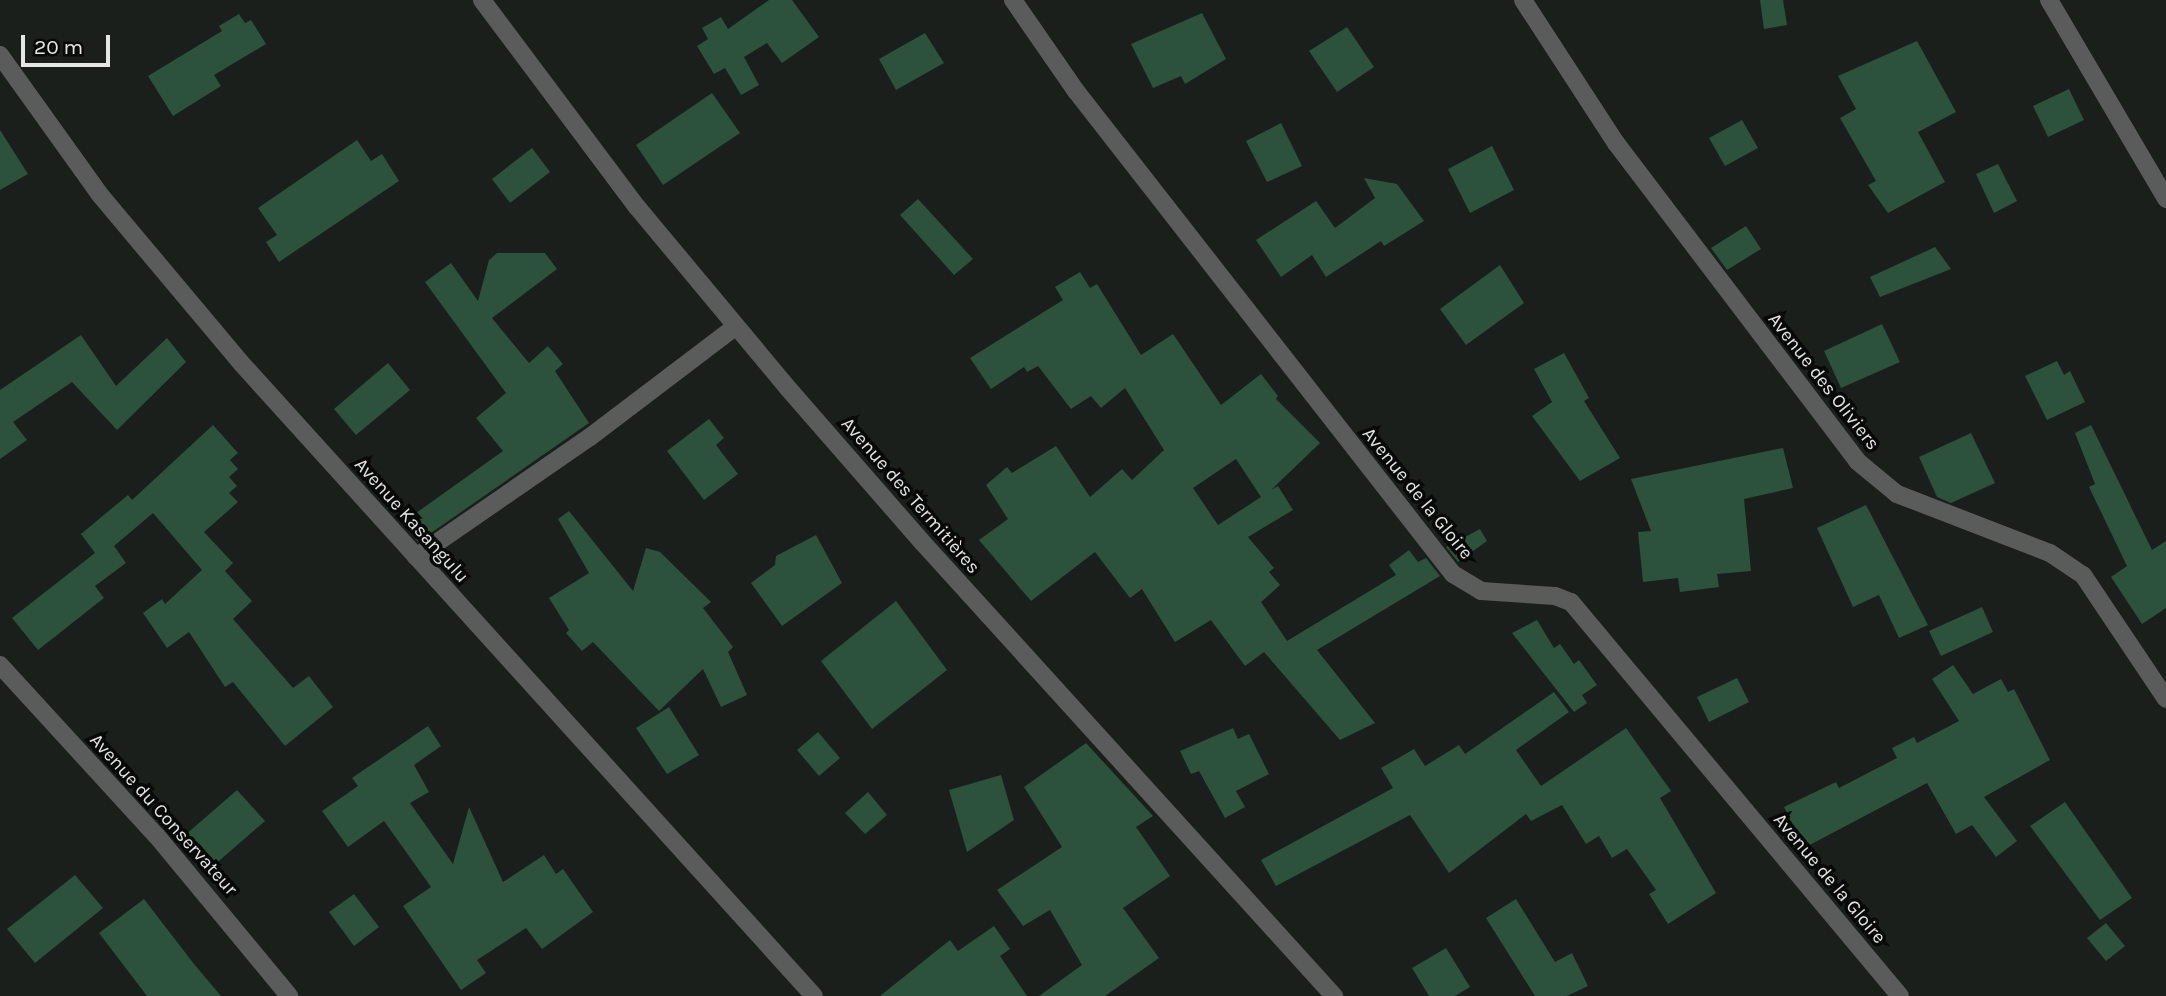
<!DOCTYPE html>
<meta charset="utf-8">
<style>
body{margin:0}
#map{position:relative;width:2166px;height:996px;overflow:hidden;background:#1a1f1c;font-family:Karla,sans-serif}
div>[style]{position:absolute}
.building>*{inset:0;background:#2c513d}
.street>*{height:18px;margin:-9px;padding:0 9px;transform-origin:9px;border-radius:9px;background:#5a5c5b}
span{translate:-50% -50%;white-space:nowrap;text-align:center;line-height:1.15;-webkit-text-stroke:7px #070807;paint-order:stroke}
.street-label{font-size:19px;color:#e4e7e5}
.scale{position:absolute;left:21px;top:35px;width:89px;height:32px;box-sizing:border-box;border:4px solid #e4e7e5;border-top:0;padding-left:9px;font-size:21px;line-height:24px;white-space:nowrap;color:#e4e7e5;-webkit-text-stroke:5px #070807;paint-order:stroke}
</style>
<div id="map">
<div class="building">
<i style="clip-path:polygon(769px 0,792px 0,819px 37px,782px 63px,767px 43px,744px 57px,759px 85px,741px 95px,725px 68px,714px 74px,697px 46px,708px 39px,702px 28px,721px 17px,728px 29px)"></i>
<i style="clip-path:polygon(1760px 0,1783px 0,1787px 25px,1764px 29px)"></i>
<i style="clip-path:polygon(1202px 13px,1226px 59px,1185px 84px,1181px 76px,1153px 88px,1131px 44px)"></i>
<i style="clip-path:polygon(239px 14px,245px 23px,251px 20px,266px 44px,214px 75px,221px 86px,173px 116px,148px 76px,222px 31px,219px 26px)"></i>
<i style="clip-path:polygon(1347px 27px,1374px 67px,1337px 92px,1309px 51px)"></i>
<i style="clip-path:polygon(925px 33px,944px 63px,896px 90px,879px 59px)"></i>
<i style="clip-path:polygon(1917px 41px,1956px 112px,1918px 132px,1945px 182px,1888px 213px,1868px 185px,1876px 181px,1840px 118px,1856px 109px,1838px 76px)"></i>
<i style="clip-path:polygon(2069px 89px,2084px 120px,2048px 137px,2033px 106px)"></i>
<i style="clip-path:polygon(712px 93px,740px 133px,663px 185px,636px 145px)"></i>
<i style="clip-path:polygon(1742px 120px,1758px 148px,1725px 166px,1709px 138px)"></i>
<i style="clip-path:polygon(1281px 123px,1302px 166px,1267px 182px,1246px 141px)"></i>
<i style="clip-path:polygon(0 130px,28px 174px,0 190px)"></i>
<i style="clip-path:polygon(357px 140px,371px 161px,382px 154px,399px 181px,279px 262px,266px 242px,277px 235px,258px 208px)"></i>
<i style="clip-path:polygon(1492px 146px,1514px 190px,1470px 213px,1448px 169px)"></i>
<i style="clip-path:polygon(532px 148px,550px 172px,510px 203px,492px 179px)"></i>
<i style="clip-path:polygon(1998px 164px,2017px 201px,1994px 213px,1976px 174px)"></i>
<i style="clip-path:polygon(1364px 178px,1397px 184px,1424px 221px,1384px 246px,1381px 241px,1326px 277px,1312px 255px,1281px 277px,1256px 240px,1316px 201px,1335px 228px,1375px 198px)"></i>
<i style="clip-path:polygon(918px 199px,973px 259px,954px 275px,900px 215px)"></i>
<i style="clip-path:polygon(1746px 226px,1761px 249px,1727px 270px,1711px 248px)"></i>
<i style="clip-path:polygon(1935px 247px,1951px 269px,1880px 297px,1870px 277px)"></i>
<i style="clip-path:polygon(497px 253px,545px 253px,557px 269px,492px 318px,529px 363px,548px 346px,563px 364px,555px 371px,589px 423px,418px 542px,402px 523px,503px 451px,476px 418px,506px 393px,425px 282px,451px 263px,478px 301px,489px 260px)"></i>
<i style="clip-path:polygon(1500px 265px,1524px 303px,1466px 345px,1440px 309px)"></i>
<i style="clip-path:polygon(evenodd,1080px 272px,1090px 288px,1097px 284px,1141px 355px,1173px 334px,1221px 405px,1261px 374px,1278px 396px,1276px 399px,1320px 443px,1271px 490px,1278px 486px,1293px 510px,1248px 537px,1274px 568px,1269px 572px,1280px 585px,1261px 602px,1287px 641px,1396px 575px,1389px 565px,1409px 550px,1418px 562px,1426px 558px,1440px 576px,1317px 650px,1375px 723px,1340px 740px,1264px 652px,1245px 666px,1211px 620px,1175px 642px,1142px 589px,1130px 598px,1095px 552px,1031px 601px,979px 540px,1008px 519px,986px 485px,1007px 467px,1012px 473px,1056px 446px,1090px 497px,1122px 469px,1132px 480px,1164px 450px,1125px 388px,1101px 408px,1091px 396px,1071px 409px,1038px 366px,1027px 372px,1024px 367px,991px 389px,970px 358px,1063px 300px,1055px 287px,1080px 272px,1236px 459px,1261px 497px,1218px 525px,1193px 488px,1236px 459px)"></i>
<i style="clip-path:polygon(1882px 324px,1900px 362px,1841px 388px,1824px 351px)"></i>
<i style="clip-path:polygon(81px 335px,116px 386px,167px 338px,186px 362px,117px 430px,72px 382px,13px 422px,27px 440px,0 459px,0 390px)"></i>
<i style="clip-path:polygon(1564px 353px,1589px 398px,1584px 401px,1620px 458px,1580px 481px,1532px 416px,1552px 402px,1534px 369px)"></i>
<i style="clip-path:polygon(2057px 361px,2064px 375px,2070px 371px,2085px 402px,2047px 420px,2025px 376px)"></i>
<i style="clip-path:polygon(388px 363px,410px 390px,356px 435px,334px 409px)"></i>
<i style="clip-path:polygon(709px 419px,724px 438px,716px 445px,738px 474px,704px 500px,667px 451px)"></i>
<i style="clip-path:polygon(213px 425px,238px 453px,230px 460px,238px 469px,229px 477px,237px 486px,229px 493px,238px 502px,204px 532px,233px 563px,225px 571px,252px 601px,233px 619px,293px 688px,309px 676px,333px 707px,285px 746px,233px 682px,225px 687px,189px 632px,167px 648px,143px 613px,162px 599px,165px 604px,202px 570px,153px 513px,114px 546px,126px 563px,95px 586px,104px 598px,38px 650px,12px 618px,95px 553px,81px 534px,128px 495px,132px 500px)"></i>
<i style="clip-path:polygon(2091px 425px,2152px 550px,2166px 541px,2166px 608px,2142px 624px,2111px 577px,2127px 566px,2089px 487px,2095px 484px,2075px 433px)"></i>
<i style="clip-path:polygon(1971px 433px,1995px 483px,1951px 503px,1937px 497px,1919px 457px)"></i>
<i style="clip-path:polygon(1783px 448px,1793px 488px,1744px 499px,1751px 571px,1717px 574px,1719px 587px,1680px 592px,1678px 578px,1643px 582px,1638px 532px,1651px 531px,1631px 479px)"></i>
<i style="clip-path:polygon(1866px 505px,1928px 625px,1899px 638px,1879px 595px,1853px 607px,1817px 528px)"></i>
<i style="clip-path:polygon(569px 511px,633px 591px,646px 548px,660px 552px,711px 602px,703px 608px,733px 647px,728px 652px,747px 695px,721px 707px,703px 669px,659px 711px,593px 642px,582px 651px,566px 633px,569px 630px,549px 598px,589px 573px,558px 519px)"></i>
<i style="clip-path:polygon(1480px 529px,1487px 541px,1458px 562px,1446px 547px)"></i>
<i style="clip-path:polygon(816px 535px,842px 583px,782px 626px,751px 583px,775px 565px,776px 556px)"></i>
<i style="clip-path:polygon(896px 601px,947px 670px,872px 729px,821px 661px)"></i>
<i style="clip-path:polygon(1982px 607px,1993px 632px,1941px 656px,1929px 631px)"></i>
<i style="clip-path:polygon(1537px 620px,1554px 648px,1560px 644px,1574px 664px,1579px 660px,1597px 685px,1582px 695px,1587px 703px,1574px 712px,1512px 633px)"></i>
<i style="clip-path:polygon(1953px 665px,1973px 694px,2001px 679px,2008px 692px,2014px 689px,2050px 760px,1984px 797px,2017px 841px,1996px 857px,1972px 825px,1956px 834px,1927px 783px,1804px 848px,1784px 807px,1836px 782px,1839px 788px,1897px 758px,1892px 748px,1914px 737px,1917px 743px,1959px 721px,1932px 679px)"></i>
<i style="clip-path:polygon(1737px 678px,1749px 702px,1709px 722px,1697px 697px)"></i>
<i style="clip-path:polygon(1554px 692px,1569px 712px,1516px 750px,1541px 786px,1626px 728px,1671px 791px,1660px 798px,1716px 893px,1668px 924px,1649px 894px,1656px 890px,1627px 849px,1612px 858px,1599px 836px,1586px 844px,1562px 805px,1531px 821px,1526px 814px,1449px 873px,1410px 815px,1276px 886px,1261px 860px,1393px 788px,1381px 768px,1414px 749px,1425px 766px,1459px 745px,1465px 754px)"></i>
<i style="clip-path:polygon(669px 707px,699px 755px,667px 774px,636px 728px)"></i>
<i style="clip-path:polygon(428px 726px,441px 746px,414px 765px,429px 792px,410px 803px,453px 864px,469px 807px,503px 882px,544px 855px,556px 874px,563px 869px,593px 912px,542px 949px,526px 928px,477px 960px,486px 973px,461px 990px,403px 906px,431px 887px,384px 821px,348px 847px,322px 811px,358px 786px,352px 778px)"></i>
<i style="clip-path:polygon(1233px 728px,1238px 739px,1249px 734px,1269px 774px,1236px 791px,1245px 807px,1225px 818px,1199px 771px,1191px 774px,1180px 751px)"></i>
<i style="clip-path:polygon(818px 732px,840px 758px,819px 776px,797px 750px)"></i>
<i style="clip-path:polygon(1086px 743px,1153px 816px,1136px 827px,1170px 876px,1123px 908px,1159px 958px,1105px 996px,1039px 996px,1082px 965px,1050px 910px,1023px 926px,997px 890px,1062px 847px,1024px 787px)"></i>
<i style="clip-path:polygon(1001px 775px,1014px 820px,967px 852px,949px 790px)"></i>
<i style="clip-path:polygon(237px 790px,265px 821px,212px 867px,184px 836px)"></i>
<i style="clip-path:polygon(868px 792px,887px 815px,865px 834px,845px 813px)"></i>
<i style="clip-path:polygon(2065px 802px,2132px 898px,2100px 920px,2030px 826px)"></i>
<i style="clip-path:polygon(75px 875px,103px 908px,35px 963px,7px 929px)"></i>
<i style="clip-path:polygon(354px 894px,379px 927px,354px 946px,329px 912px)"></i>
<i style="clip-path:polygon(144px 899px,194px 964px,221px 996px,147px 996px,99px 933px)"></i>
<i style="clip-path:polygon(1516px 899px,1555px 962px,1572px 953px,1588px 986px,1567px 996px,1535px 996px,1486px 918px)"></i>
<i style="clip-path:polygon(2106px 923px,2125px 946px,2106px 961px,2087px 938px)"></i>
<i style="clip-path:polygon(994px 926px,1010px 949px,1000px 956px,1027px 996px,880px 996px,950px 940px,958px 951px)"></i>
<i style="clip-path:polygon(1446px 948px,1470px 987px,1455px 996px,1429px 996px,1412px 968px)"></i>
</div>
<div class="street">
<i style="left:482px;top:0;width:259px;rotate:53.2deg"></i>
<i style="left:637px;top:207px;width:233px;rotate:50.2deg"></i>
<i style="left:786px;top:386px;width:208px;rotate:48.9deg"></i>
<i style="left:923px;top:543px;width:612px;rotate:47.78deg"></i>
<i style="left:1013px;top:0;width:111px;rotate:55.3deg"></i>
<i style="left:1076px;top:91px;width:613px;rotate:52.03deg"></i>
<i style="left:1453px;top:574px;width:33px;rotate:31deg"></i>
<i style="left:1481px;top:591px;width:74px;rotate:3.9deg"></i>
<i style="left:1555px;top:596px;width:17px;rotate:21deg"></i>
<i style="left:1571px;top:602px;width:513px;rotate:50.14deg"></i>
<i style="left:1523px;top:0;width:171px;rotate:57deg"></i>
<i style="left:1616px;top:143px;width:399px;rotate:52.8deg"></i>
<i style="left:1857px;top:461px;width:52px;rotate:39.5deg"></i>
<i style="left:1897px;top:494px;width:164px;rotate:21.1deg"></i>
<i style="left:2050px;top:553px;width:40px;rotate:34deg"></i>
<i style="left:2083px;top:575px;width:149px;rotate:56.2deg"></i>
<i style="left:2049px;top:0;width:231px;rotate:59.5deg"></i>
<i style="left:0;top:55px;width:173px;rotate:54.4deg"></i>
<i style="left:101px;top:196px;width:219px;rotate:50deg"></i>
<i style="left:242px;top:364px;width:852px;rotate:47.85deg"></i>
<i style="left:416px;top:557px;width:211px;rotate:-34.6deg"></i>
<i style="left:590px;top:437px;width:183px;rotate:-37.2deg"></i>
<i style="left:0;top:665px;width:231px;rotate:47.5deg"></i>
<i style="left:156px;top:835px;width:209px;rotate:50.4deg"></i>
</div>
<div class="street-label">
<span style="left:1823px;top:382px;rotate:52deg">Avenue des Oliviers</span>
<span style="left:1417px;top:494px;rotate:51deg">Avenue de la Gloire</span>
<span style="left:910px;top:496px;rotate:49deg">Avenue des Termitières</span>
<span style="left:411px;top:521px;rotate:48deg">Avenue Kasangulu</span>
<span style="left:163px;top:815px;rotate:48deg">Avenue du Conservateur</span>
<span style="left:1829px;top:879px;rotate:50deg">Avenue de la Gloire</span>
</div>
<div class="scale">20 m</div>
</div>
